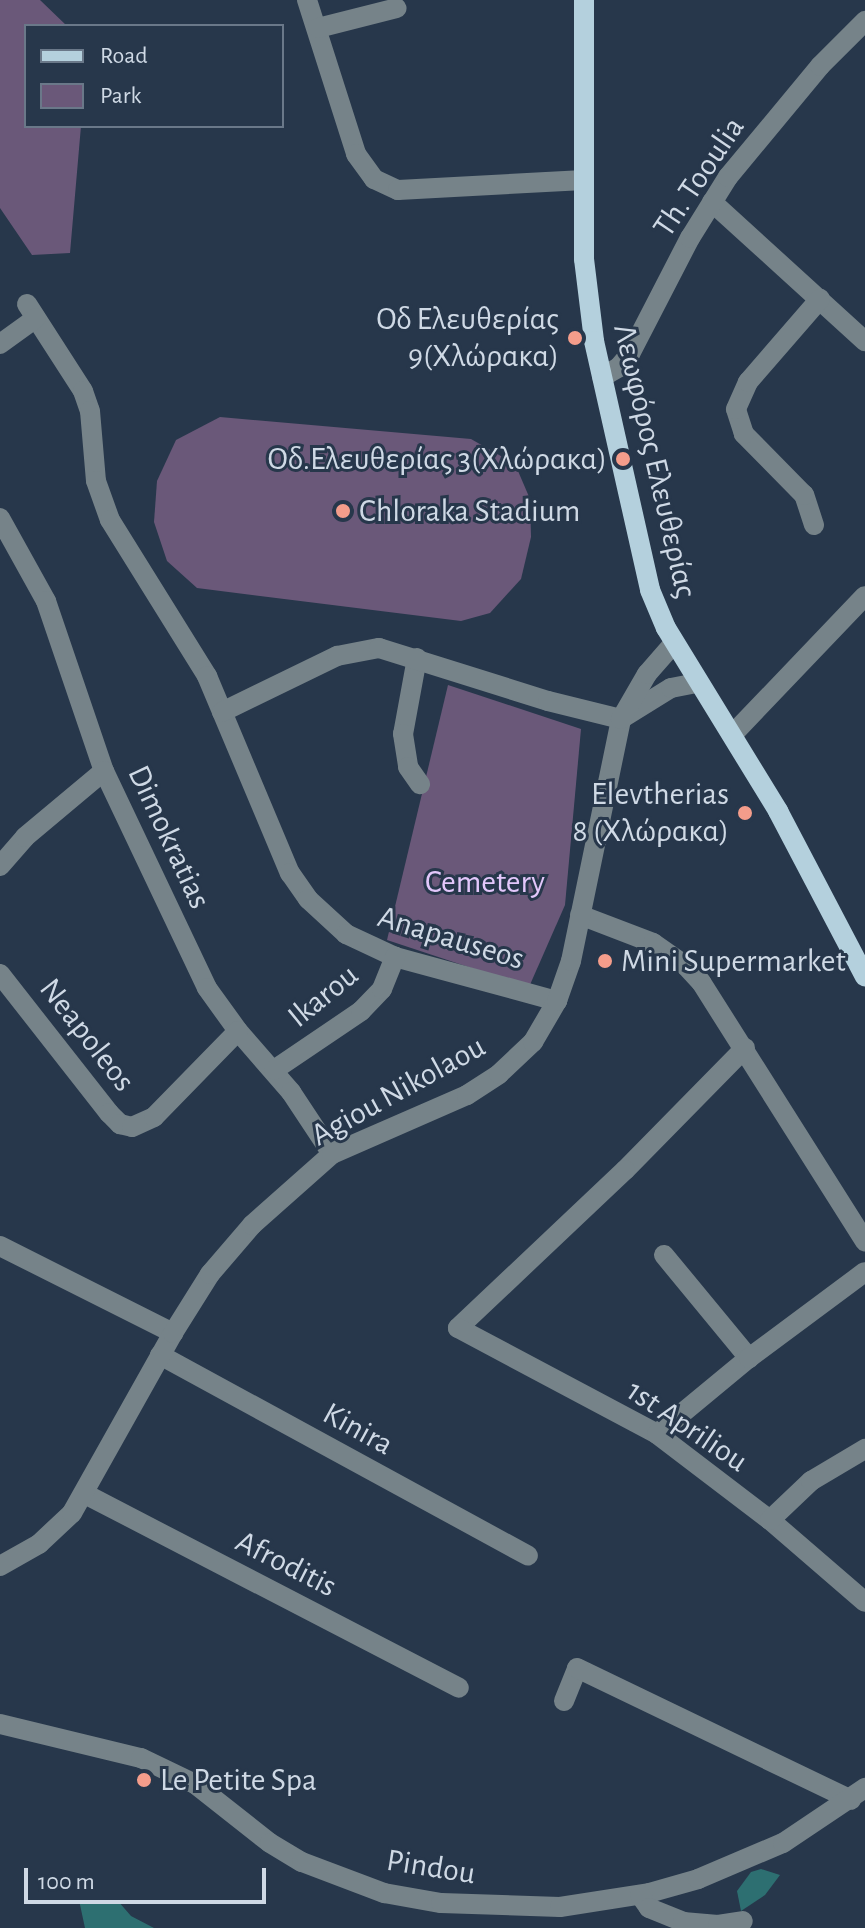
<!DOCTYPE html>
<meta charset="utf-8">
<style>
body{margin:0}
#map{position:relative;width:865px;height:1928px;overflow:hidden;background:#27374b;font-family:"Alegreya Sans",sans-serif}
div>[style]{position:absolute}
.green>*{inset:0;background:#6a5879}
.water>*{inset:0;background:#2d6f71}
.minor>*{height:20px;margin:-10px;padding:0 10px;transform-origin:10px;border-radius:10px;background:#768389}
.major>*{height:20px;margin:-10px;padding:0 10px;transform-origin:10px;border-radius:10px;background:#b4d0dd}
.dots>*{width:22px;height:22px;translate:-50% -50%;box-sizing:border-box;border:4px solid #27374b;border-radius:50%}
span{translate:-50% -50%;white-space:nowrap;text-align:center;line-height:1.15;-webkit-text-stroke:6px #27374b;paint-order:stroke}
.street-label{font-size:32px;color:#cfd9e5}
.poi-label{font-size:32px;color:#cfd9e5}
.right{translate:-100% -50%;text-align:right}
.left{translate:0 -50%;text-align:left}
.park-label{font-size:32px;color:#e3c7fb}
.legend{position:absolute;left:24px;top:24px;width:260px;height:104px;box-sizing:border-box;background:#27374b;border:2px solid #6a7889;margin:0;padding:10px 14px;list-style:none;font-size:24px;color:#cfd9e5}
.legend li{display:flex;align-items:center;gap:16px;height:40px}
.legend b{width:40px;border:2px solid #6a7889}
.scale{position:absolute;left:24px;top:1868px;width:242px;height:36px;box-sizing:border-box;border:4px solid #cfd9e5;border-top:0;padding-left:10px;font-size:24px;line-height:28px;white-space:nowrap;color:#cfd9e5;-webkit-text-stroke:6px #27374b;paint-order:stroke}
</style>
<div id="map">
<div class="green">
<i style="clip-path:polygon(0 0,40px 0,67px 26px,26px 26px,26px 126px,81px 126px,70px 253px,32px 255px,0 208px)"></i>
<i style="clip-path:polygon(220px 417px,471px 439px,515px 464px,530px 499px,531px 537px,521px 579px,490px 613px,461px 621px,197px 588px,167px 561px,154px 522px,157px 481px,176px 440px)"></i>
<i style="clip-path:polygon(448px 685px,581px 729px,565px 905px,529px 987px,387px 940px)"></i>
</div>
<div class="water">
<i style="clip-path:polygon(761px 1869px,780px 1875px,765px 1895px,741px 1911px,737px 1891px,751px 1872px)"></i>
<i style="clip-path:polygon(79px 1900px,118px 1901px,131px 1916px,154px 1928px,85px 1928px)"></i>
</div>
<div class="minor">
<i style="left:307px;top:0;width:162px;rotate:72.3deg"></i>
<i style="left:356px;top:154px;width:31px;rotate:54deg"></i>
<i style="left:374px;top:179px;width:26px;rotate:25deg"></i>
<i style="left:398px;top:190px;width:186px;rotate:-3.1deg"></i>
<i style="left:318px;top:28px;width:81px;rotate:-14.2deg"></i>
<i style="left:712px;top:202px;width:207px;rotate:42.3deg"></i>
<i style="left:27px;top:304px;width:103px;rotate:57.2deg"></i>
<i style="left:83px;top:391px;width:21px;rotate:71deg"></i>
<i style="left:90px;top:411px;width:70px;rotate:85.1deg"></i>
<i style="left:96px;top:481px;width:41px;rotate:70.3deg"></i>
<i style="left:110px;top:520px;width:184px;rotate:58.1deg"></i>
<i style="left:207px;top:676px;width:214px;rotate:67.2deg"></i>
<i style="left:290px;top:873px;width:32px;rotate:55deg"></i>
<i style="left:308px;top:899px;width:52px;rotate:42.6deg"></i>
<i style="left:346px;top:934px;width:54px;rotate:25.1deg"></i>
<i style="left:395px;top:957px;width:168px;rotate:15.2deg"></i>
<i style="left:0;top:344px;width:44px;rotate:-35.8deg"></i>
<i style="left:602px;top:377px;width:20px;rotate:-30deg"></i>
<i style="left:619px;top:367px;width:17px;rotate:-50deg"></i>
<i style="left:630px;top:354px;width:131px;rotate:-62.7deg"></i>
<i style="left:690px;top:238px;width:72px;rotate:-58.1deg"></i>
<i style="left:728px;top:177px;width:144px;rotate:-50.3deg"></i>
<i style="left:820px;top:66px;width:64px;rotate:-45deg"></i>
<i style="left:0;top:518px;width:95px;rotate:61deg"></i>
<i style="left:46px;top:601px;width:180px;rotate:71.2deg"></i>
<i style="left:104px;top:771px;width:240px;rotate:64.6deg"></i>
<i style="left:207px;top:988px;width:53px;rotate:54.2deg"></i>
<i style="left:238px;top:1031px;width:81px;rotate:49deg"></i>
<i style="left:291px;top:1092px;width:74px;rotate:56.5deg"></i>
<i style="left:814px;top:525px;width:32px;rotate:-108deg"></i>
<i style="left:804px;top:495px;width:86px;rotate:-134.5deg"></i>
<i style="left:744px;top:434px;width:26px;rotate:-108deg"></i>
<i style="left:736px;top:409px;width:30px;rotate:-66deg"></i>
<i style="left:748px;top:382px;width:110px;rotate:-49.1deg"></i>
<i style="left:417px;top:658px;width:77px;rotate:100.4deg"></i>
<i style="left:403px;top:734px;width:33px;rotate:81deg"></i>
<i style="left:408px;top:767px;width:21px;rotate:55deg"></i>
<i style="left:222px;top:712px;width:128px;rotate:-26deg"></i>
<i style="left:337px;top:656px;width:43px;rotate:-10.8deg"></i>
<i style="left:379px;top:648px;width:177px;rotate:17.4deg"></i>
<i style="left:548px;top:701px;width:75px;rotate:13.9deg"></i>
<i style="left:624px;top:717px;width:55px;rotate:-31.7deg"></i>
<i style="left:671px;top:688px;width:26px;rotate:-11deg"></i>
<i style="left:732px;top:735px;width:192px;rotate:-46.3deg"></i>
<i style="left:0;top:866px;width:38px;rotate:-49deg"></i>
<i style="left:25px;top:837px;width:103px;rotate:-39.9deg"></i>
<i style="left:580px;top:915px;width:78px;rotate:21deg"></i>
<i style="left:653px;top:943px;width:40px;rotate:34.9deg"></i>
<i style="left:686px;top:966px;width:22px;rotate:47deg"></i>
<i style="left:701px;top:982px;width:307px;rotate:57.7deg"></i>
<i style="left:0;top:974px;width:177px;rotate:51.9deg"></i>
<i style="left:109px;top:1113px;width:16px;rotate:45deg"></i>
<i style="left:120px;top:1124px;width:12px;rotate:14deg"></i>
<i style="left:132px;top:1127px;width:24px;rotate:-24deg"></i>
<i style="left:154px;top:1117px;width:120px;rotate:-45.7deg"></i>
<i style="left:745px;top:1048px;width:171px;rotate:134.5deg"></i>
<i style="left:625px;top:1170px;width:230px;rotate:136.6deg"></i>
<i style="left:458px;top:1328px;width:225px;rotate:28deg"></i>
<i style="left:657px;top:1434px;width:142px;rotate:37.3deg"></i>
<i style="left:770px;top:1520px;width:125px;rotate:40.8deg"></i>
<i style="left:274px;top:1070px;width:105px;rotate:-34.1deg"></i>
<i style="left:361px;top:1011px;width:30px;rotate:-46deg"></i>
<i style="left:382px;top:989px;width:35px;rotate:-68deg"></i>
<i style="left:0;top:1246px;width:194px;rotate:26.7deg"></i>
<i style="left:664px;top:1255px;width:134px;rotate:50.5deg"></i>
<i style="left:160px;top:1355px;width:419px;rotate:28.6deg"></i>
<i style="left:657px;top:1434px;width:119px;rotate:-39.6deg"></i>
<i style="left:749px;top:1358px;width:144px;rotate:-36.6deg"></i>
<i style="left:85px;top:1494px;width:421px;rotate:27.4deg"></i>
<i style="left:770px;top:1520px;width:57px;rotate:-43.6deg"></i>
<i style="left:811px;top:1481px;width:63px;rotate:-30.7deg"></i>
<i style="left:0;top:1566px;width:45px;rotate:-29.4deg"></i>
<i style="left:39px;top:1544px;width:45px;rotate:-43.2deg"></i>
<i style="left:72px;top:1513px;width:206px;rotate:-60.7deg"></i>
<i style="left:173px;top:1333px;width:70px;rotate:-57.9deg"></i>
<i style="left:210px;top:1274px;width:65px;rotate:-49.4deg"></i>
<i style="left:252px;top:1225px;width:107px;rotate:-41.6deg"></i>
<i style="left:332px;top:1154px;width:147px;rotate:-23.6deg"></i>
<i style="left:467px;top:1095px;width:38px;rotate:-33deg"></i>
<i style="left:499px;top:1074px;width:47px;rotate:-43.3deg"></i>
<i style="left:533px;top:1042px;width:48px;rotate:-59.7deg"></i>
<i style="left:557px;top:1001px;width:42px;rotate:-70.7deg"></i>
<i style="left:571px;top:961px;width:247px;rotate:-78.3deg"></i>
<i style="left:621px;top:719px;width:52px;rotate:-60deg"></i>
<i style="left:647px;top:674px;width:41px;rotate:-48.9deg"></i>
<i style="left:564px;top:1701px;width:35px;rotate:-68deg"></i>
<i style="left:577px;top:1668px;width:304px;rotate:25.7deg"></i>
<i style="left:0;top:1724px;width:145px;rotate:13.6deg"></i>
<i style="left:141px;top:1758px;width:60px;rotate:25.7deg"></i>
<i style="left:195px;top:1784px;width:95px;rotate:38.2deg"></i>
<i style="left:270px;top:1843px;width:37px;rotate:31deg"></i>
<i style="left:302px;top:1862px;width:88px;rotate:20.7deg"></i>
<i style="left:384px;top:1893px;width:58px;rotate:10deg"></i>
<i style="left:441px;top:1903px;width:119px;rotate:1.9deg"></i>
<i style="left:560px;top:1907px;width:90px;rotate:-8.9deg"></i>
<i style="left:649px;top:1893px;width:51px;rotate:-15.9deg"></i>
<i style="left:698px;top:1879px;width:92px;rotate:-23deg"></i>
<i style="left:783px;top:1843px;width:99px;rotate:-33.9deg"></i>
<i style="left:640px;top:1895px;width:16px;rotate:55deg"></i>
<i style="left:649px;top:1908px;width:37px;rotate:22deg"></i>
<i style="left:683px;top:1922px;width:35px;rotate:5deg"></i>
<i style="left:718px;top:1925px;width:25px;rotate:-9deg"></i>
</div>
<div class="major">
<i style="left:584px;top:0;width:259px;rotate:90deg"></i>
<i style="left:584px;top:259px;width:83px;rotate:83deg"></i>
<i style="left:594px;top:341px;width:255px;rotate:77.3deg"></i>
<i style="left:650px;top:590px;width:41px;rotate:67.2deg"></i>
<i style="left:666px;top:628px;width:215px;rotate:58.5deg"></i>
<i style="left:778px;top:811px;width:187px;rotate:62.3deg"></i>
</div>
<div class="dots">
<i style="left:575px;top:338px;background:#f49d8b"></i>
<i style="left:623px;top:459px;background:#f49d8b"></i>
<i style="left:343px;top:511px;background:#f49d8b"></i>
<i style="left:745px;top:813px;background:#f49d8b"></i>
<i style="left:605px;top:961px;background:#f49d8b"></i>
<i style="left:144px;top:1780px;background:#f49d8b"></i>
</div>
<div class="street-label">
<span style="left:699px;top:177px;rotate:-56deg">Th. Tooulia</span>
<span style="left:655px;top:461px;rotate:77deg">Λεωφόρος Ελευθερίας</span>
<span style="left:169px;top:837px;rotate:65deg">Dimokratias</span>
<span style="left:451px;top:938px;rotate:17deg">Anapauseos</span>
<span style="left:323px;top:996px;rotate:-39deg">Ikarou</span>
<span style="left:87px;top:1035px;rotate:52deg">Neapoleos</span>
<span style="left:398px;top:1091px;rotate:-29deg">Agiou Nikolaou</span>
<span style="left:687px;top:1426px;rotate:34deg">1st Apriliou</span>
<span style="left:358px;top:1429px;rotate:29deg">Kinira</span>
<span style="left:286px;top:1564px;rotate:27deg">Afroditis</span>
<span style="left:431px;top:1867px;rotate:9deg">Pindou</span>
</div>
<div class="poi-label">
<span class="right" style="left:559px;top:338px">Οδ Ελευθερίας<br>9(Χλώρακα)</span>
<span class="right" style="left:607px;top:459px">Οδ.Ελευθερίας 3(Χλώρακα)</span>
<span class="left" style="left:359px;top:511px">Chloraka Stadium</span>
<span class="right" style="left:729px;top:813px">Elevtherias<br>8 (Χλώρακα)</span>
<span class="left" style="left:621px;top:961px">Mini Supermarket</span>
<span class="left" style="left:160px;top:1780px">Le Petite Spa</span>
</div>
<div class="park-label">
<span style="left:485px;top:882px">Cemetery</span>
</div>
<ul class="legend">
<li><b style="height:10px;background:#b4d0dd"></b>Road</li>
<li><b style="height:22px;background:#6a5879"></b>Park</li>
</ul>
<div class="scale">100 m</div>
</div>
